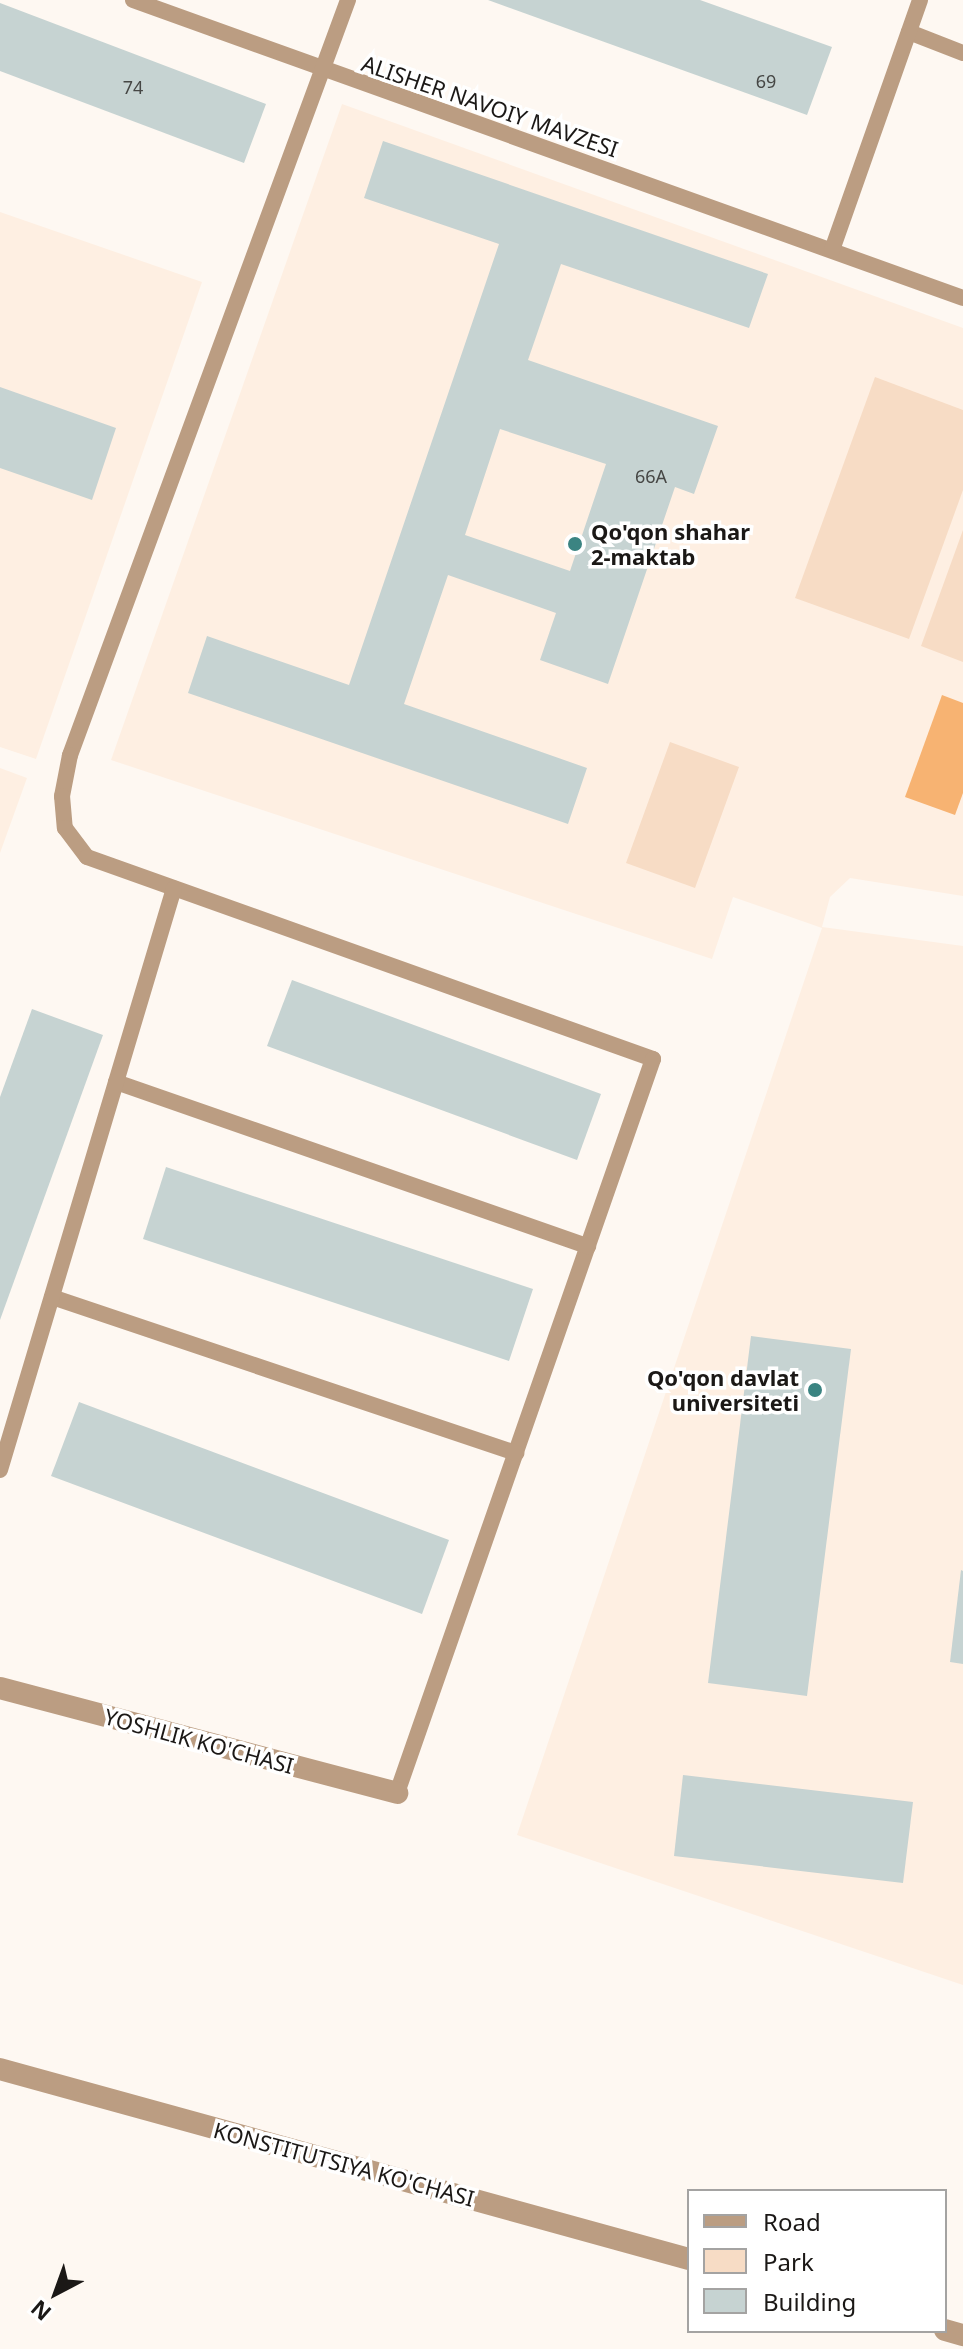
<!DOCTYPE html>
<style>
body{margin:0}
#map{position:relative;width:963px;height:2349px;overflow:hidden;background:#fef8f2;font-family:"Noto Sans",sans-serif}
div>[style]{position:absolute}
.built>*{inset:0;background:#feefe2}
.green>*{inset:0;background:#f7dcc5}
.water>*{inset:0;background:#f7b372}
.building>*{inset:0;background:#c6d3d2}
.service>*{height:16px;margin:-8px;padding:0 8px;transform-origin:8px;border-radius:8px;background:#bb9d82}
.minor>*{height:22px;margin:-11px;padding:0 11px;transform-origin:11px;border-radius:11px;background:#bb9d82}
.tertiary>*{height:22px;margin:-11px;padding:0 11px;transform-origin:11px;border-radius:11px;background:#bb9d82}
.dots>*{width:22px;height:22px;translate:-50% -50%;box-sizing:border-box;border:4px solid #fff;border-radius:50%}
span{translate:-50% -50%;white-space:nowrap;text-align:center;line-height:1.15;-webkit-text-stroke:7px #fff;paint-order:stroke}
.number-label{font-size:18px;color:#464745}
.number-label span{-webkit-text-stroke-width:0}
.street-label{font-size:22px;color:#1b1816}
.poi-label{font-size:22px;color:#1b1816;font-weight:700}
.left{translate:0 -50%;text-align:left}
.right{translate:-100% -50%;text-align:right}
.legend{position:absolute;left:687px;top:2189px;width:260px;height:144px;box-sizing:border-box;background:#fff;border:2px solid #a4a3a2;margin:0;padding:10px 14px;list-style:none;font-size:24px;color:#1b1816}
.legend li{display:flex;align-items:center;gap:16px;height:40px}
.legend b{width:40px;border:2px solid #a4a3a2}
.north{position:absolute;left:16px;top:2253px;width:80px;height:80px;-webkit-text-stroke:6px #fff;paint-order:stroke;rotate:221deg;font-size:22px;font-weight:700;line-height:32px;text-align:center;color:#1b1816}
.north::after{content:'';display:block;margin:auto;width:28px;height:36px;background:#1b1816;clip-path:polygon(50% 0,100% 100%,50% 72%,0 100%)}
</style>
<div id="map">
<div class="built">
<i style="clip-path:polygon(342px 104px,963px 328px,963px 896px,850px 878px,830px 897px,822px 927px,963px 946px,963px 1985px,517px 1835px,822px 928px,733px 897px,712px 959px,111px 760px)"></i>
<i style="clip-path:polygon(0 212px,202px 282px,36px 759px,0 747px)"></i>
<i style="clip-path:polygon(0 768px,27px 778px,0 853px)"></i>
</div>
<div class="green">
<i style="clip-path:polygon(875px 377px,963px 410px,963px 490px,909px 639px,795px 598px)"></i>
<i style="clip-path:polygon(963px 530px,963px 662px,921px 646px)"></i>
<i style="clip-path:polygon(670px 742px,739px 767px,695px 888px,626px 863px)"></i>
</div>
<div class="water">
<i style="clip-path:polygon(942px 695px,963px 703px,963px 793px,955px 815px,905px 797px)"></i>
</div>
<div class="building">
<i style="clip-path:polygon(488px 0,700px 0,832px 47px,807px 115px)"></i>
<i style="clip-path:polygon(0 3px,266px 104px,244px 163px,0 71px)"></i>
<i style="clip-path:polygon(evenodd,383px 141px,768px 274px,749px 328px,561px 264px,528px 360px,718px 426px,694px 494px,675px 487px,608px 684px,540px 660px,556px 613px,448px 575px,404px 704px,587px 768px,568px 824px,188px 693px,207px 636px,349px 685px,499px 244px,364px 198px,383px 141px,500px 429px,606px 464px,570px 571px,465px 535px,500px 429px)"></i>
<i style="clip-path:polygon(0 387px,116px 428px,92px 500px,0 468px)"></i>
<i style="clip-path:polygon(292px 980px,601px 1094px,577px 1160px,267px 1046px)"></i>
<i style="clip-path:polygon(32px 1009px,103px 1035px,0 1320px,0 1097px)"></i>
<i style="clip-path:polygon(166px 1167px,533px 1289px,509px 1361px,143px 1239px)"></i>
<i style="clip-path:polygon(751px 1336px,851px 1349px,807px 1696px,708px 1683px)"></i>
<i style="clip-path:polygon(79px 1402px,449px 1540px,422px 1614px,51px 1476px)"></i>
<i style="clip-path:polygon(961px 1570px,963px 1571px,963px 1664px,950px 1662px)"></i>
<i style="clip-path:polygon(683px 1775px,913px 1802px,903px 1883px,674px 1856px)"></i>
</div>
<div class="service">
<i style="left:133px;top:0;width:882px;rotate:19.75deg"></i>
<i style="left:348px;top:0;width:805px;rotate:110.21deg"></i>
<i style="left:70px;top:755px;width:42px;rotate:101deg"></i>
<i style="left:62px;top:796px;width:32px;rotate:85deg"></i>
<i style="left:65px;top:828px;width:36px;rotate:53deg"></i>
<i style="left:87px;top:857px;width:601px;rotate:19.64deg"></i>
<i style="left:653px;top:1059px;width:777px;rotate:109.23deg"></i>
<i style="left:909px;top:32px;width:58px;rotate:21.3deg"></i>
<i style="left:832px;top:250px;width:265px;rotate:-70.6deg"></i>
<i style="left:116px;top:1082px;width:500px;rotate:19.2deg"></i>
<i style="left:52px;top:1297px;width:490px;rotate:18.6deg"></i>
<i style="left:0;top:1470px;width:607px;rotate:-73.35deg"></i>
</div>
<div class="minor">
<i style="left:0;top:1688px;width:411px;rotate:14.8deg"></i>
</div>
<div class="tertiary">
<i style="left:0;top:2069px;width:715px;rotate:15.42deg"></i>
<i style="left:945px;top:2330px;width:19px;rotate:16deg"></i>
</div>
<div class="dots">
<i style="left:575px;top:544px;background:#3b8482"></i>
<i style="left:815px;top:1390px;background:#3b8482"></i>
</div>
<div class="number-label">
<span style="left:766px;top:81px">69</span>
<span style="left:133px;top:87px">74</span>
<span style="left:651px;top:476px">66A</span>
</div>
<div class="street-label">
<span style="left:490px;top:106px;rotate:19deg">ALISHER NAVOIY MAVZESI</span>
<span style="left:199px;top:1741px;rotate:15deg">YOSHLIK KO'CHASI</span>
<span style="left:344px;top:2164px;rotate:15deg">KONSTITUTSIYA KO'CHASI</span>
</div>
<div class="poi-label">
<span class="left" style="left:591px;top:544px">Qo'qon shahar<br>2-maktab</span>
<span class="right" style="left:799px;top:1390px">Qo'qon davlat<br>universiteti</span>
</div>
<ul class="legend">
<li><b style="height:10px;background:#bb9d82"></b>Road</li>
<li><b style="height:22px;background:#f7dcc5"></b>Park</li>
<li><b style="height:22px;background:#c6d3d2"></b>Building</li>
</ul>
<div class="north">N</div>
</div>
